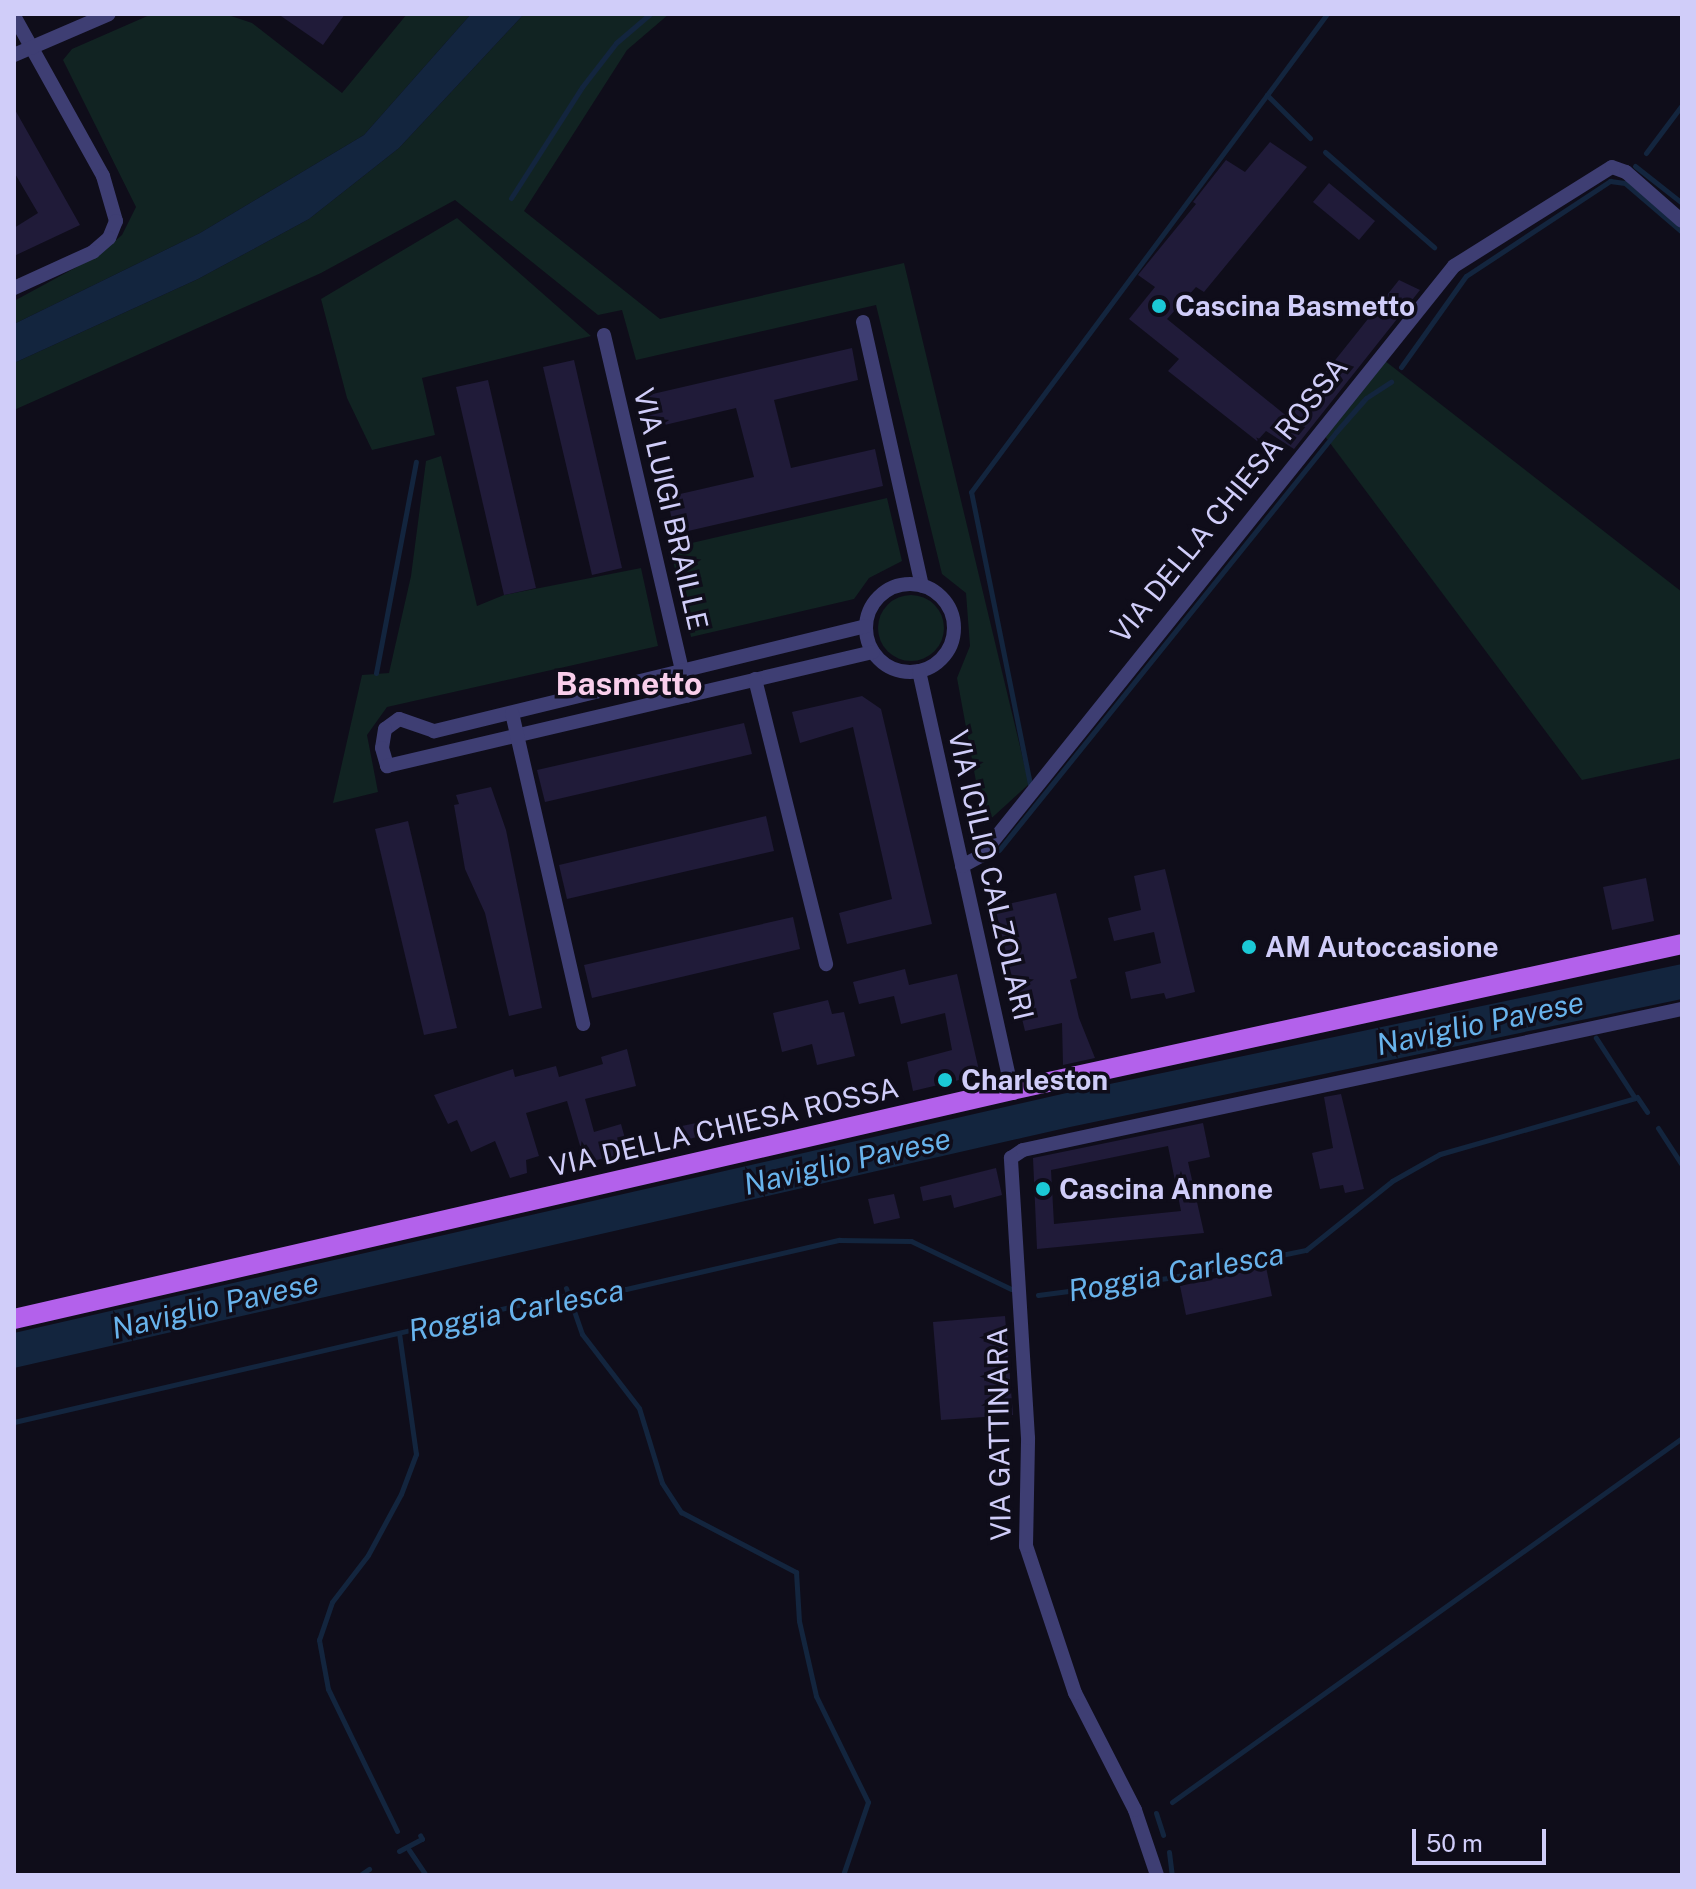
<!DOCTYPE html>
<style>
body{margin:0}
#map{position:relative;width:1696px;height:1889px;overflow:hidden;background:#0f0d1a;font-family:"Public Sans",sans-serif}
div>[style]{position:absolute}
.green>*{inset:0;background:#112322}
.round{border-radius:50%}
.water>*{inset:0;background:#13253e}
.stream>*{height:5px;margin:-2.5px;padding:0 2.5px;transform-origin:2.5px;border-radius:2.5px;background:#13253e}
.building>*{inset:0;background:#201b39}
.minor>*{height:14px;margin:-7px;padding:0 7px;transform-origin:7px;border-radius:7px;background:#3e3e73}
.minor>.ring{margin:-7px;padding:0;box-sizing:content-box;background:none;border:14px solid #3e3e73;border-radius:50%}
.primary>*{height:20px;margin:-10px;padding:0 10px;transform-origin:10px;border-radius:10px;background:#b361eb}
.dots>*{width:22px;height:22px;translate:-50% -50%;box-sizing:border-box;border:4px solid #0f0d1a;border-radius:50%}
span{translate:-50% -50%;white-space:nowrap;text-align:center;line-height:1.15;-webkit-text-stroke:7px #0f0d1a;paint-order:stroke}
.poi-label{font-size:28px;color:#d0cdf9;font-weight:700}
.left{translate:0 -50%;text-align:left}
.street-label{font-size:28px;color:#d0cdf9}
.water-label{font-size:30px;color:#68b3ec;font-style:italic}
.quarter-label{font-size:32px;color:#f9ceeb;font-weight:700}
.frame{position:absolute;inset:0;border:16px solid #d0cdf9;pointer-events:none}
.scale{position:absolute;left:1412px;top:1829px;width:134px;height:36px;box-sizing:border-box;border:4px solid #d0cdf9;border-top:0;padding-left:10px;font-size:24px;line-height:28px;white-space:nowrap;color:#d0cdf9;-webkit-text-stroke:6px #0f0d1a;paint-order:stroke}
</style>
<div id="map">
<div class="green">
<i style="clip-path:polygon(152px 14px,225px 14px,252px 23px,342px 93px,407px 14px,471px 14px,364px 135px,200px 233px,14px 324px,14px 301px,97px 256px,122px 235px,136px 207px,63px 60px,72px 49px)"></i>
<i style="clip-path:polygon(524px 14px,669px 14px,627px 50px,524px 211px,660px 319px,904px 263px,1029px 784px,984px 825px,957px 678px,970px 646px,966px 593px,942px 574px,876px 305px,636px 360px,622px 310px,598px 315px,455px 200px,321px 273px,14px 410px,14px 363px,198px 279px,309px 219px,399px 148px)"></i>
<i style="clip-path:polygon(457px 218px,591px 336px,422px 378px,435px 435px,372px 450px,347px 398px,321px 299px)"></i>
<i style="clip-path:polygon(1380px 357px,1682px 592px,1682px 758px,1582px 780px,1321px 431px)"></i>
<i style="clip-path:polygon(441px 456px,477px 606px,504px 595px,641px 568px,658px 646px,387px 707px,367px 735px,378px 792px,333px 803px,362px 675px,389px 673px,411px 576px,426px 461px)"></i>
<i style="clip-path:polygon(887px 498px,902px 561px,869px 578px,854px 599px,691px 637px,670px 548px)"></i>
<i class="round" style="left:878px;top:595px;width:66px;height:66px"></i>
</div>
<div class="water">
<i style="clip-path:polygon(471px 14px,524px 14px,399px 148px,309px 219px,198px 279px,14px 363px,14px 324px,200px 233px,364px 135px)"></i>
<i style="clip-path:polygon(1682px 964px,1682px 999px,1070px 1127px,14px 1368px,14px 1333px,1062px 1094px)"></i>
</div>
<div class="stream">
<i style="left:1310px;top:138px;width:61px;rotate:-135deg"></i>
<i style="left:1267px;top:95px;width:101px;rotate:-53.5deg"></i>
<i style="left:1325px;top:152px;width:145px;rotate:41.1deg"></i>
<i style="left:1646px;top:153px;width:60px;rotate:-53.1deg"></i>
<i style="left:1635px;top:166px;width:60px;rotate:38.2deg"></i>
<i style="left:511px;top:198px;width:132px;rotate:-57.4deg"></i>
<i style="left:582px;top:87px;width:56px;rotate:-52.3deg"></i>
<i style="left:616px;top:43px;width:45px;rotate:-40.5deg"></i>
<i style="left:1401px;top:367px;width:112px;rotate:-54.5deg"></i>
<i style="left:1466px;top:276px;width:173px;rotate:-33.4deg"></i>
<i style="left:1610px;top:181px;width:15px;rotate:8deg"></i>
<i style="left:1625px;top:183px;width:75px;rotate:40.7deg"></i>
<i style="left:376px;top:673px;width:215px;rotate:-79.3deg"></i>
<i style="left:1030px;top:784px;width:298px;rotate:-101.4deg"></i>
<i style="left:971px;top:492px;width:495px;rotate:-53.3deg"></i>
<i style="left:999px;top:850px;width:537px;rotate:-51.12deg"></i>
<i style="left:1336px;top:432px;width:45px;rotate:-48.6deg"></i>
<i style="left:1366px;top:398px;width:30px;rotate:-33deg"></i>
<i style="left:1637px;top:1097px;width:18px;rotate:56deg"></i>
<i style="left:1658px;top:1128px;width:44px;rotate:57deg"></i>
<i style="left:566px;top:1288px;width:49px;rotate:70.8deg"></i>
<i style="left:582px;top:1334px;width:93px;rotate:52.4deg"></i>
<i style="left:639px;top:1408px;width:78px;rotate:73deg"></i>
<i style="left:662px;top:1483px;width:35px;rotate:57deg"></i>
<i style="left:681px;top:1512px;width:130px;rotate:27.6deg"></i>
<i style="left:796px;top:1572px;width:49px;rotate:86.5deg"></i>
<i style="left:799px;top:1621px;width:77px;rotate:77.2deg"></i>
<i style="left:816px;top:1696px;width:118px;rotate:63.9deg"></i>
<i style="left:868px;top:1802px;width:77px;rotate:108.9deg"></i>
<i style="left:1038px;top:1295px;width:131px;rotate:-7.5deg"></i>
<i style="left:1168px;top:1278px;width:141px;rotate:-11.5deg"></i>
<i style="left:1306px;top:1250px;width:110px;rotate:-38.7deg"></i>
<i style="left:1392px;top:1181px;width:55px;rotate:-29.4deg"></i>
<i style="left:1440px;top:1154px;width:203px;rotate:-16deg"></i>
<i style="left:1635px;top:1098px;width:72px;rotate:-123deg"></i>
<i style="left:14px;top:1422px;width:553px;rotate:-13.06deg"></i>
<i style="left:553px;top:1297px;width:73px;rotate:-6.3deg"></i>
<i style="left:626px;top:1289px;width:219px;rotate:-13deg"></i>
<i style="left:839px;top:1240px;width:72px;rotate:0.8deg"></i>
<i style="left:911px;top:1241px;width:111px;rotate:25.6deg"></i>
<i style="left:1172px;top:1802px;width:627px;rotate:-35.52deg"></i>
<i style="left:1156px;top:1813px;width:23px;rotate:72deg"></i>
<i style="left:397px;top:1831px;width:158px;rotate:-115.9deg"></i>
<i style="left:328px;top:1689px;width:50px;rotate:-100.4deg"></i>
<i style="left:319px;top:1640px;width:40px;rotate:-71.1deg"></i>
<i style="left:332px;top:1602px;width:59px;rotate:-52.5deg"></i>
<i style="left:368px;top:1555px;width:69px;rotate:-61.6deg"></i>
<i style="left:401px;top:1494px;width:43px;rotate:-69.4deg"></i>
<i style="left:416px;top:1454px;width:122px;rotate:-98deg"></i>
<i style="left:409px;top:1850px;width:30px;rotate:56deg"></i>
<i style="left:399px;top:1851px;width:26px;rotate:-28deg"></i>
<i style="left:422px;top:1839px;width:4px;rotate:-117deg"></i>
<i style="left:1169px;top:1852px;width:23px;rotate:83deg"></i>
<i style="left:360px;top:1875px;width:11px;rotate:-34deg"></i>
</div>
<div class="building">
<i style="clip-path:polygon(278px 14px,345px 14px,323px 45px)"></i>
<i style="clip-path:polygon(14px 108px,80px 225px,14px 256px,14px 228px,38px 213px,14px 172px)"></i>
<i style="clip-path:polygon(1270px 142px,1307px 167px,1204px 292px,1196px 287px,1167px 319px,1289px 418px,1399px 280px,1420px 290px,1294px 449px,1266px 431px,1257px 441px,1168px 371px,1179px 359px,1129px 319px,1155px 287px,1138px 275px,1196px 204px,1193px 202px,1226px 160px,1245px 172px)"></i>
<i style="clip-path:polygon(1329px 183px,1375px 221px,1359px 240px,1313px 202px)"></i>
<i style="clip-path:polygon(852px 348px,858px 380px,774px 400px,791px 468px,875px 449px,883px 486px,675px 534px,667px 497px,754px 477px,736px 408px,652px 428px,644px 396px)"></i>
<i style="clip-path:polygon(574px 360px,622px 568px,592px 575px,543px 367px)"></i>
<i style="clip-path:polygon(488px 380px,536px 588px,504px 595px,456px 387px)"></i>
<i style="clip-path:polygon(862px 696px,881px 709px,932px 924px,847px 944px,839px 913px,892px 899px,853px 727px,800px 743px,792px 712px)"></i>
<i style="clip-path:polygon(744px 723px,752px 754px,545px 802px,537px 770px)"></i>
<i style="clip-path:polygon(491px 787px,506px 830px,542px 1008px,509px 1016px,485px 913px,465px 869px,454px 805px,459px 804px,456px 795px)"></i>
<i style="clip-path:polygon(766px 816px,774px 851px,567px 899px,559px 865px)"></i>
<i style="clip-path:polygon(408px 821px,457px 1028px,424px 1035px,375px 829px)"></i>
<i style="clip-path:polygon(1165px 869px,1195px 992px,1166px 999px,1164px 993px,1131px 999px,1125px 972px,1161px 963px,1154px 932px,1114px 941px,1108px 918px,1141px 910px,1134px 876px)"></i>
<i style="clip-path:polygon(1646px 878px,1654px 921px,1612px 930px,1603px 887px)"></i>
<i style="clip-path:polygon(1056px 893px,1077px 978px,1070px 980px,1079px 1018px,1095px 1058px,1063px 1065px,1062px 1023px,1025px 1031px,995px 907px)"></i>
<i style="clip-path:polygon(793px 917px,800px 949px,592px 998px,584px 965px)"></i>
<i style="clip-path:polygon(905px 969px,909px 985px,957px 974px,980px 1075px,913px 1091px,907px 1062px,952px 1050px,945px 1013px,901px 1024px,894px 996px,859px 1004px,853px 982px)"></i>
<i style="clip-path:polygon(828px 1000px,832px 1014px,844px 1012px,855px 1056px,817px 1065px,812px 1044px,782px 1052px,773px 1013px)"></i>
<i style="clip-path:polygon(627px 1049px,636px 1086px,585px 1099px,594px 1132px,621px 1124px,629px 1153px,592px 1161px,588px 1147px,581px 1149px,567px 1101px,526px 1113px,539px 1156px,526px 1160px,527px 1173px,510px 1178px,495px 1141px,471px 1152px,457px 1120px,448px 1124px,434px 1095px,513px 1069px,515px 1077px,556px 1066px,559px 1077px,603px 1064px,601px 1057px)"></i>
<i style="clip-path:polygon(1341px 1094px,1364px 1189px,1345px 1193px,1343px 1185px,1320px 1189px,1312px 1153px,1333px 1148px,1324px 1097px)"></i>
<i style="clip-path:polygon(701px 1122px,705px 1135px,681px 1141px,677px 1127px)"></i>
<i style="clip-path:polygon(evenodd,1203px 1123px,1210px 1157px,1188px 1162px,1204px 1233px,1037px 1249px,1033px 1158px,1203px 1123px,1168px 1146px,1181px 1211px,1054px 1224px,1051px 1170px,1168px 1146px)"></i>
<i style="clip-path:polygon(996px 1168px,1002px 1195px,954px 1208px,951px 1195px,923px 1201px,920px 1187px)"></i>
<i style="clip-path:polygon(894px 1194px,900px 1218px,874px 1224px,868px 1199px)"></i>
<i style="clip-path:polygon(1266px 1267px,1272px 1296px,1186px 1315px,1180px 1286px)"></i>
<i style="clip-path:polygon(1005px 1316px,1013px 1415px,941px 1420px,933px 1322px)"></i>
</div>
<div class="minor">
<i style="left:14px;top:16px;width:183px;rotate:60.9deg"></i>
<i style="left:103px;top:176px;width:47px;rotate:73.9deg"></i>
<i style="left:116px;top:221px;width:18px;rotate:112deg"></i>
<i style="left:109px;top:238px;width:21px;rotate:139deg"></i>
<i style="left:93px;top:252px;width:87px;rotate:155.5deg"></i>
<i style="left:14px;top:55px;width:103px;rotate:-23.3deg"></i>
<i style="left:863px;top:322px;width:270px;rotate:77.4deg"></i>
<i style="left:604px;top:335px;width:370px;rotate:76.9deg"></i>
<i class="ring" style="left:866px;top:584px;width:74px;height:74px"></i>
<i style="left:866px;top:626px;width:445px;rotate:166.3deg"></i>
<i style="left:434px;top:731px;width:37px;rotate:-161deg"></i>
<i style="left:399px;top:719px;width:17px;rotate:144deg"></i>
<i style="left:385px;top:729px;width:19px;rotate:99deg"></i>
<i style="left:382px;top:748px;width:19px;rotate:74deg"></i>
<i style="left:387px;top:766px;width:499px;rotate:-13.2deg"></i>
<i style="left:919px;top:671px;width:429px;rotate:77.5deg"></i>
<i style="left:755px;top:679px;width:294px;rotate:76deg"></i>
<i style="left:512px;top:713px;width:319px;rotate:77.1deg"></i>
<i style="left:962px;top:866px;width:21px;rotate:-28deg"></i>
<i style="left:981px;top:856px;width:756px;rotate:-51.28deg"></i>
<i style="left:1454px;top:266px;width:186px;rotate:-32.1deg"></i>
<i style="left:1612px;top:167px;width:15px;rotate:20deg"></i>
<i style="left:1626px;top:172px;width:74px;rotate:41.2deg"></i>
<i style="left:1157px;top:1875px;width:69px;rotate:-108.7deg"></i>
<i style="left:1135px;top:1810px;width:131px;rotate:-117.1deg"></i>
<i style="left:1075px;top:1693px;width:155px;rotate:-108.4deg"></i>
<i style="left:1026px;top:1546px;width:108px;rotate:-88.9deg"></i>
<i style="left:1028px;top:1438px;width:281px;rotate:-93.5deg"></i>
<i style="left:1011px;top:1158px;width:14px;rotate:-34deg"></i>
<i style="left:1023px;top:1150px;width:674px;rotate:-12.08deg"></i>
</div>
<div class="primary">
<i style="left:14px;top:1319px;width:1024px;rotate:-12.92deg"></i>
<i style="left:1012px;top:1090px;width:686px;rotate:-12.29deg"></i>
</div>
<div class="dots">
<i style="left:1159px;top:306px;background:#1bc9d6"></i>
<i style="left:1249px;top:947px;background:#1bc9d6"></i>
<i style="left:945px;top:1080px;background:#1bc9d6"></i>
<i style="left:1043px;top:1189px;background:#1bc9d6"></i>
</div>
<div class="poi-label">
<span class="left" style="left:1175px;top:306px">Cascina Basmetto</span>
<span class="left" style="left:1265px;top:947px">AM Autoccasione</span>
<span class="left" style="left:961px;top:1080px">Charleston</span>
<span class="left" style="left:1059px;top:1189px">Cascina Annone</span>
</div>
<div class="street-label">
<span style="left:1229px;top:500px;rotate:-51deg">VIA DELLA CHIESA ROSSA</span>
<span style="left:671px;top:509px;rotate:77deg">VIA LUIGI BRAILLE</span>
<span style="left:991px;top:875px;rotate:77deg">VIA ICILIO CALZOLARI</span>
<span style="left:724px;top:1127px;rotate:-13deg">VIA DELLA CHIESA ROSSA</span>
<span style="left:999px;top:1434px;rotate:-91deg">VIA GATTINARA</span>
</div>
<div class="water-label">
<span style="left:1480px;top:1023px;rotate:-12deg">Naviglio Pavese</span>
<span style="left:847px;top:1161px;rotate:-13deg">Naviglio Pavese</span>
<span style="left:1176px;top:1272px;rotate:-10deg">Roggia Carlesca</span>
<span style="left:215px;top:1305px;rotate:-13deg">Naviglio Pavese</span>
<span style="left:516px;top:1310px;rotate:-11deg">Roggia Carlesca</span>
</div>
<div class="quarter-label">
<span style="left:629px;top:684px">Basmetto</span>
</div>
<div class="frame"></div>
<div class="scale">50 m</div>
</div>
